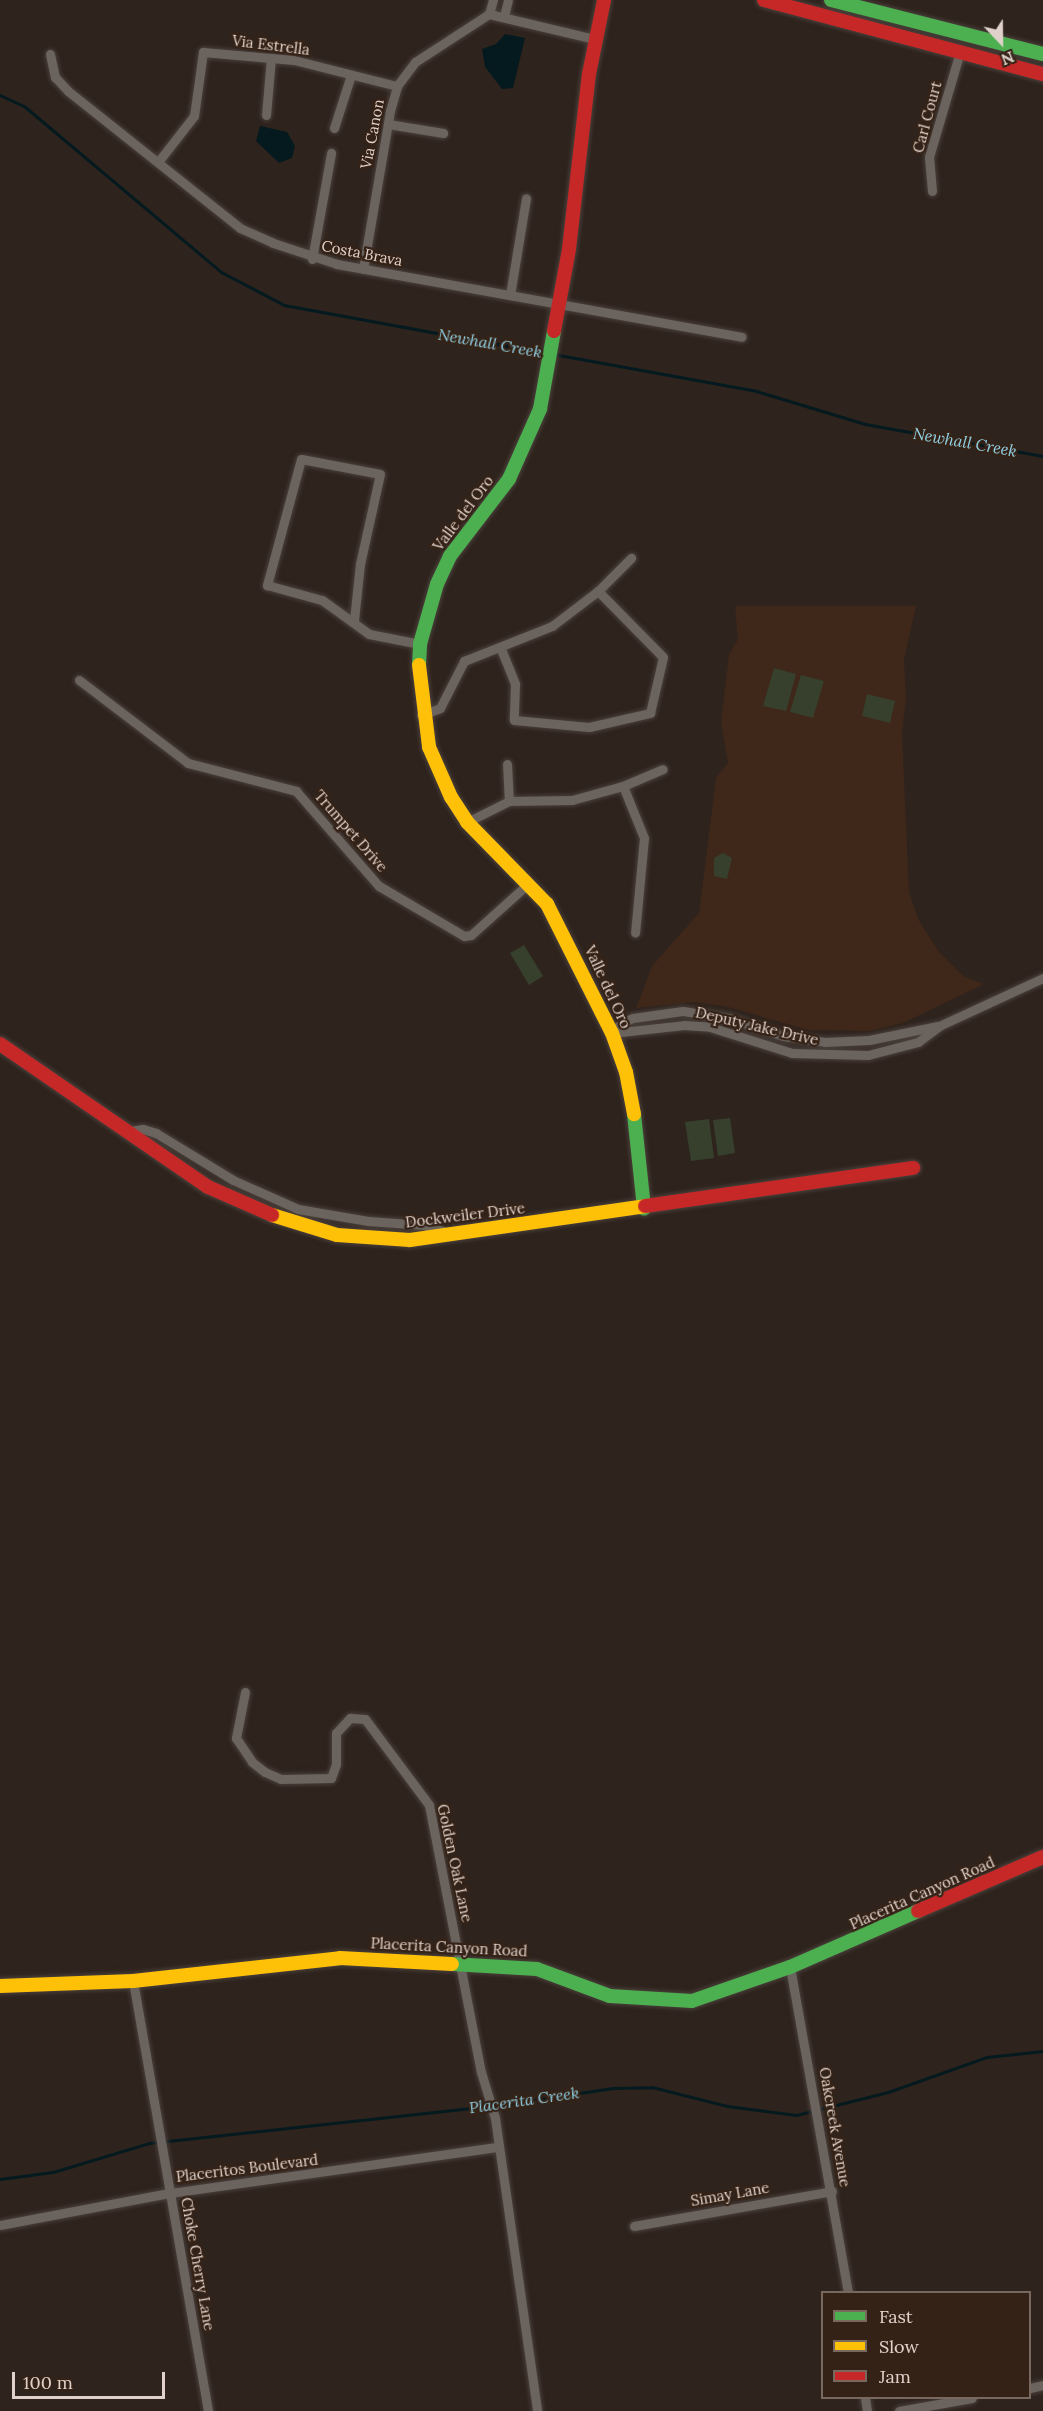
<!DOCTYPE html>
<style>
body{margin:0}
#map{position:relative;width:1043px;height:2411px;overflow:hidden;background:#2e231d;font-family:Lora,serif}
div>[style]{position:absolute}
.built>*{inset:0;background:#3f271a}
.green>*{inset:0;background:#37402d}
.water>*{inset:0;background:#051a1f}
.stream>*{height:3px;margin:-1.5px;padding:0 1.5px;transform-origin:1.5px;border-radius:1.5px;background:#051a1f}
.roads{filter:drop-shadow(0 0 2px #4a403b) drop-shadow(0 0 2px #4a403b)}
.street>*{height:9px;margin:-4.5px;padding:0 4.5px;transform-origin:4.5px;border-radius:4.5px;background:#6b635e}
.fast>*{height:14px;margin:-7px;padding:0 7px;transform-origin:7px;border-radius:7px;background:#4caf50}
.slow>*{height:14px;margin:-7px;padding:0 7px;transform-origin:7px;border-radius:7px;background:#ffc107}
.jam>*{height:14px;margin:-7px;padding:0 7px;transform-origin:7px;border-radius:7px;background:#c62828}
span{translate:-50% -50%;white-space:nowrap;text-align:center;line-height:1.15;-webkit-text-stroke:4.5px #352216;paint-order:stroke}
.street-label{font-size:15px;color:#e0d2cb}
.water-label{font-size:16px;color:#90d1e5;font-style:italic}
.legend{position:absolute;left:821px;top:2291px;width:210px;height:108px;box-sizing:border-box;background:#352216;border:2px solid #79685e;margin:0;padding:8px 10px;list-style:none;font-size:18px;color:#e0d2cb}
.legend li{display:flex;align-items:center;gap:12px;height:30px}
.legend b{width:30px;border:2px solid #79685e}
.north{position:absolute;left:971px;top:12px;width:60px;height:60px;-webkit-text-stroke:4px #352216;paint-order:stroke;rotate:158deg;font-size:16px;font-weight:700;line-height:24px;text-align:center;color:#e0d2cb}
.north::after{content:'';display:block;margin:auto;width:21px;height:27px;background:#e0d2cb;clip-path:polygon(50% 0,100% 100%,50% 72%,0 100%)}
.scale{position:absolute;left:12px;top:2372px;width:153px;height:27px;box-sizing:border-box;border:3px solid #e0d2cb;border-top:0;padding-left:8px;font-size:18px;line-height:21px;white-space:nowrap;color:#e0d2cb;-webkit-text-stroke:4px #352216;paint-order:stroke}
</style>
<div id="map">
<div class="built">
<i style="clip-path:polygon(735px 606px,916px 606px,904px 659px,906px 699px,902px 732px,909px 892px,918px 919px,939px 952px,963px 976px,984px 984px,903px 1023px,870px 1031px,808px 1030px,728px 1007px,695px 1002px,636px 1008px,652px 966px,699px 913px,716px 778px,728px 763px,721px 722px,729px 655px,738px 639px)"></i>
</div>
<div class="green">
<i style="clip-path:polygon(774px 668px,796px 674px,786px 711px,763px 706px)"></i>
<i style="clip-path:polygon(801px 675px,824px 681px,813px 718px,790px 712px)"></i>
<i style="clip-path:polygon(867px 694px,895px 701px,890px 723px,862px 716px)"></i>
<i style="clip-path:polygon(723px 853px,732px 858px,727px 879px,714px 876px,714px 858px)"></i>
<i style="clip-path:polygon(524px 945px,543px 976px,529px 985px,510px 953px)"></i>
<i style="clip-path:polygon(730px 1118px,735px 1153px,718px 1156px,713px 1120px)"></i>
<i style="clip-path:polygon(709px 1119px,714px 1158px,691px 1161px,685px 1122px)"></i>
</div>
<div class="water">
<i style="clip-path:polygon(505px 34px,525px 38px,513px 88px,502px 89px,485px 67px,482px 49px,496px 44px)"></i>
<i style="clip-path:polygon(260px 126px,287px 132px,295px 146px,292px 158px,279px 163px,256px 141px)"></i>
</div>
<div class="stream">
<i style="left:0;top:95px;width:26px;rotate:25deg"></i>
<i style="left:24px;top:106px;width:258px;rotate:40.1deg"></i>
<i style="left:221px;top:272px;width:71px;rotate:27.6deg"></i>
<i style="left:284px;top:305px;width:266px;rotate:10.4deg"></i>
<i style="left:553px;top:354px;width:206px;rotate:10.3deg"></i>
<i style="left:756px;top:391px;width:114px;rotate:16.8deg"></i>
<i style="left:865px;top:424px;width:181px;rotate:10.2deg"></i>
<i style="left:0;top:2179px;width:53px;rotate:-7.5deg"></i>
<i style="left:53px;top:2172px;width:100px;rotate:-16.8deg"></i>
<i style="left:149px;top:2143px;width:345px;rotate:-6.2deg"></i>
<i style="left:492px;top:2106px;width:122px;rotate:-8.5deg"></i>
<i style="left:613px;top:2088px;width:39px;rotate:-1deg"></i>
<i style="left:652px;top:2087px;width:77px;rotate:14.2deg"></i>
<i style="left:727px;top:2106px;width:70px;rotate:7.4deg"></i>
<i style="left:796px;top:2115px;width:95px;rotate:-14deg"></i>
<i style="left:888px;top:2092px;width:105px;rotate:-19.5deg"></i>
<i style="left:987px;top:2057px;width:56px;rotate:-6.1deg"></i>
</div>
<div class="roads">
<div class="street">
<i style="left:489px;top:14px;width:15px;rotate:-74deg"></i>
<i style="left:504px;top:16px;width:16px;rotate:-76deg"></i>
<i style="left:50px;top:54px;width:24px;rotate:78deg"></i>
<i style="left:55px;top:77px;width:19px;rotate:47deg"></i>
<i style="left:68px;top:91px;width:220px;rotate:38.5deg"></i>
<i style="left:240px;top:228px;width:36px;rotate:24deg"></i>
<i style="left:273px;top:243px;width:67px;rotate:18.2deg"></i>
<i style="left:337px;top:264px;width:411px;rotate:10.2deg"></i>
<i style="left:266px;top:115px;width:57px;rotate:-85deg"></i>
<i style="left:388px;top:124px;width:56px;rotate:9.3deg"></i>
<i style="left:334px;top:128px;width:56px;rotate:-72.2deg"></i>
<i style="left:158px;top:162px;width:58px;rotate:-52deg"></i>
<i style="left:194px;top:116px;width:65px;rotate:-82deg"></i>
<i style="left:203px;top:52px;width:91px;rotate:5deg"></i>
<i style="left:294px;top:60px;width:106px;rotate:14.2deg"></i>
<i style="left:932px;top:191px;width:34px;rotate:-95deg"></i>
<i style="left:929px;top:157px;width:109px;rotate:-73.6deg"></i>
<i style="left:312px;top:259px;width:108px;rotate:-79.8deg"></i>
<i style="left:363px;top:269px;width:160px;rotate:-80.3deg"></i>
<i style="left:390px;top:111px;width:26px;rotate:-74deg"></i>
<i style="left:397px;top:86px;width:30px;rotate:-53deg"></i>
<i style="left:415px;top:62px;width:88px;rotate:-33deg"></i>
<i style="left:489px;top:14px;width:109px;rotate:13.3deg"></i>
<i style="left:510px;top:295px;width:98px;rotate:-80.6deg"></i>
<i style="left:354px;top:620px;width:56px;rotate:-83.9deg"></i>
<i style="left:360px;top:564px;width:92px;rotate:-77.5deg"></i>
<i style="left:380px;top:474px;width:80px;rotate:-169.2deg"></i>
<i style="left:301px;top:459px;width:131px;rotate:105.1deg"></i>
<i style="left:267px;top:585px;width:57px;rotate:15.3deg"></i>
<i style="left:322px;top:600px;width:58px;rotate:35.9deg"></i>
<i style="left:369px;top:634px;width:52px;rotate:11.1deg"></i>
<i style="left:501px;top:649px;width:38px;rotate:68deg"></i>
<i style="left:515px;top:684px;width:36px;rotate:92deg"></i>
<i style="left:514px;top:720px;width:75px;rotate:5.3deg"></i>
<i style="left:589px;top:727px;width:63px;rotate:-12.9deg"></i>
<i style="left:650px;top:713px;width:57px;rotate:-76.9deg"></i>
<i style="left:663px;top:657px;width:93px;rotate:-134.6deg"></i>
<i style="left:79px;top:680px;width:137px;rotate:37.3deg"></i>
<i style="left:188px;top:763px;width:112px;rotate:14.5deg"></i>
<i style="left:296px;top:791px;width:126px;rotate:48.9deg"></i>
<i style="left:379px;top:886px;width:99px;rotate:30.5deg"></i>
<i style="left:464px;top:936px;width:7px;rotate:-8deg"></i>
<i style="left:471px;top:935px;width:78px;rotate:-41.9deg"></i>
<i style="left:421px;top:715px;width:20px;rotate:-20deg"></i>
<i style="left:440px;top:708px;width:53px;rotate:-62.9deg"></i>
<i style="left:464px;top:661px;width:95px;rotate:-21.7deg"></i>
<i style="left:552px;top:626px;width:58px;rotate:-37.3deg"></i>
<i style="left:598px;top:591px;width:47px;rotate:-45deg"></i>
<i style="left:507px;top:764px;width:37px;rotate:87deg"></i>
<i style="left:623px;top:786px;width:56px;rotate:68deg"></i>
<i style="left:644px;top:838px;width:95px;rotate:95.4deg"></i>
<i style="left:467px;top:822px;width:47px;rotate:-26.6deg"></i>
<i style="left:509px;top:801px;width:63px;rotate:-0.9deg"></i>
<i style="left:572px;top:800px;width:53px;rotate:-15.4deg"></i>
<i style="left:623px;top:786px;width:43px;rotate:-23deg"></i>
<i style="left:612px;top:1033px;width:72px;rotate:-6.3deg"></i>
<i style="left:684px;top:1025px;width:26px;rotate:4deg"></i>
<i style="left:710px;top:1027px;width:86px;rotate:17.6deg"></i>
<i style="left:792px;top:1053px;width:76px;rotate:1.5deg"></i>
<i style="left:868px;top:1055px;width:52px;rotate:-14.6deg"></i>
<i style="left:918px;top:1042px;width:26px;rotate:-37deg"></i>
<i style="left:939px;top:1026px;width:115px;rotate:-24.8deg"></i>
<i style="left:612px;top:1033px;width:13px;rotate:-48deg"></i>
<i style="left:621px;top:1023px;width:13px;rotate:-23deg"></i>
<i style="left:633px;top:1018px;width:50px;rotate:-8deg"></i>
<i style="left:683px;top:1011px;width:47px;rotate:8.7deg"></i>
<i style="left:729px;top:1018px;width:57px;rotate:18.4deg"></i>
<i style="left:783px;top:1036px;width:42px;rotate:8.1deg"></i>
<i style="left:825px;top:1042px;width:44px;rotate:-2.6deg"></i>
<i style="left:869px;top:1040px;width:69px;rotate:-11.6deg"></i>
<i style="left:130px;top:1131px;width:13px;rotate:-9deg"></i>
<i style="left:143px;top:1129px;width:14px;rotate:17deg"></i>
<i style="left:156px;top:1133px;width:90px;rotate:31.4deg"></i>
<i style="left:233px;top:1180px;width:71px;rotate:24deg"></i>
<i style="left:298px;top:1209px;width:71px;rotate:9.7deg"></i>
<i style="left:368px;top:1221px;width:56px;rotate:4.1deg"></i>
<i style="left:424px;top:1225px;width:28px;rotate:17deg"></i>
<i style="left:245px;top:1692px;width:47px;rotate:101.1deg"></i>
<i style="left:236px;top:1738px;width:29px;rotate:56deg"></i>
<i style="left:252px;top:1762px;width:16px;rotate:38deg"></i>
<i style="left:265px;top:1772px;width:17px;rotate:24deg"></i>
<i style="left:281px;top:1779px;width:50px;rotate:-1.1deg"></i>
<i style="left:331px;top:1778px;width:15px;rotate:-70deg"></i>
<i style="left:336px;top:1764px;width:31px;rotate:-90deg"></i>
<i style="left:336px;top:1733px;width:21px;rotate:-47deg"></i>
<i style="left:350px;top:1718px;width:15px;rotate:4deg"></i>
<i style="left:365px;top:1719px;width:107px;rotate:53.3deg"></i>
<i style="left:429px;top:1805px;width:272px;rotate:79deg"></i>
<i style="left:481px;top:2072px;width:48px;rotate:73.1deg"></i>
<i style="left:495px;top:2118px;width:296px;rotate:81.8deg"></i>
<i style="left:790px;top:1967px;width:330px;rotate:79.9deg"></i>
<i style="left:133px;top:1981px;width:436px;rotate:80.1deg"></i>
<i style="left:0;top:2225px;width:173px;rotate:-10.7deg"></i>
<i style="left:170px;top:2193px;width:331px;rotate:-8deg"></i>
<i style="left:634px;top:2226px;width:201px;rotate:-10deg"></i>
<i style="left:1030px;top:2388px;width:13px;rotate:-13deg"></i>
<i style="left:865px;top:2398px;width:13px;rotate:81deg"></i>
<i style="left:899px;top:2411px;width:74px;rotate:-10.1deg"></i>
</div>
<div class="fast">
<i style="left:831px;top:0;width:219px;rotate:14.3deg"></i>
<i style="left:419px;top:665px;width:21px;rotate:-87deg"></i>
<i style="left:420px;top:644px;width:62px;rotate:-74.2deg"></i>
<i style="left:437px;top:584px;width:31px;rotate:-65deg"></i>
<i style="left:450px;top:556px;width:97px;rotate:-52.5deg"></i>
<i style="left:509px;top:479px;width:77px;rotate:-66.1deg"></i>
<i style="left:540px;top:409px;width:79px;rotate:-79.8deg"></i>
<i style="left:634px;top:1114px;width:95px;rotate:83.9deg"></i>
<i style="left:452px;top:1964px;width:85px;rotate:3.4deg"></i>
<i style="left:537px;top:1969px;width:78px;rotate:20.3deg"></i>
<i style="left:610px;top:1996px;width:82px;rotate:3.5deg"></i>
<i style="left:692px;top:2001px;width:104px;rotate:-19.1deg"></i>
<i style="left:790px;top:1967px;width:140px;rotate:-23.6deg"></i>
</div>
<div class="slow">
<i style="left:419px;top:665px;width:83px;rotate:83deg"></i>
<i style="left:429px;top:747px;width:55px;rotate:66.3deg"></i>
<i style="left:451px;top:797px;width:30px;rotate:57deg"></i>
<i style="left:467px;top:822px;width:115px;rotate:45.7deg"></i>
<i style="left:547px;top:904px;width:144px;rotate:63.3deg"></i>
<i style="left:612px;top:1033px;width:41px;rotate:70.3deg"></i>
<i style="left:626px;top:1072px;width:43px;rotate:79.2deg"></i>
<i style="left:272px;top:1215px;width:68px;rotate:17.1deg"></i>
<i style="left:337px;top:1235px;width:73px;rotate:3.9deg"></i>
<i style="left:410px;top:1240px;width:237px;rotate:-8.2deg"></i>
<i style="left:0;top:1986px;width:133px;rotate:-2.2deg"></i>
<i style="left:133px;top:1981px;width:208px;rotate:-6.3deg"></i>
<i style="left:340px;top:1958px;width:112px;rotate:3.1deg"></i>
</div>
<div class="jam">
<i style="left:764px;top:0;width:289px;rotate:14.9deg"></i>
<i style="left:554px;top:331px;width:83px;rotate:-79.6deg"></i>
<i style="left:569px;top:249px;width:176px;rotate:-83.5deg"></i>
<i style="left:589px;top:74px;width:76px;rotate:-78.5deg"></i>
<i style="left:0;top:1044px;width:252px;rotate:34.5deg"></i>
<i style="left:208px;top:1187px;width:70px;rotate:23.6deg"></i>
<i style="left:645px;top:1206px;width:271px;rotate:-8.1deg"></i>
<i style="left:918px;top:1911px;width:136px;rotate:-23.4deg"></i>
</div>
</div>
<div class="street-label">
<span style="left:271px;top:45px;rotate:7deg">Via Estrella</span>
<span style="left:927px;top:117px;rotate:-75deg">Carl Court</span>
<span style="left:372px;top:134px;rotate:-79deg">Via Canon</span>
<span style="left:362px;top:253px;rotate:11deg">Costa Brava</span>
<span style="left:463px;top:513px;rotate:-53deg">Valle del Oro</span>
<span style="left:351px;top:831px;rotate:49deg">Trumpet Drive</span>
<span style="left:608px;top:987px;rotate:65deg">Valle del Oro</span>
<span style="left:757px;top:1026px;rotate:13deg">Deputy Jake Drive</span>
<span style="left:465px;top:1215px;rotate:-7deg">Dockweiler Drive</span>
<span style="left:455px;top:1863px;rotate:78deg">Golden Oak Lane</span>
<span style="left:922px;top:1893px;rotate:-24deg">Placerita Canyon Road</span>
<span style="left:449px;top:1947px;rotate:3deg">Placerita Canyon Road</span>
<span style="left:835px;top:2127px;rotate:80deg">Oakcreek Avenue</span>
<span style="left:247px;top:2168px;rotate:-7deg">Placeritos Boulevard</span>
<span style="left:730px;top:2194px;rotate:-10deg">Simay Lane</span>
<span style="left:198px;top:2264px;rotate:80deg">Choke Cherry Lane</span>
</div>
<div class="water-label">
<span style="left:490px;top:343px;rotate:10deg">Newhall Creek</span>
<span style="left:965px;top:442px;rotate:10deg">Newhall Creek</span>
<span style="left:524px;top:2100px;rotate:-8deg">Placerita Creek</span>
</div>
<ul class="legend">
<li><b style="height:8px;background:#4caf50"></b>Fast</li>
<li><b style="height:8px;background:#ffc107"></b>Slow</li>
<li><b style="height:8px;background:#c62828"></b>Jam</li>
</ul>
<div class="north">N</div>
<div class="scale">100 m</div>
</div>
